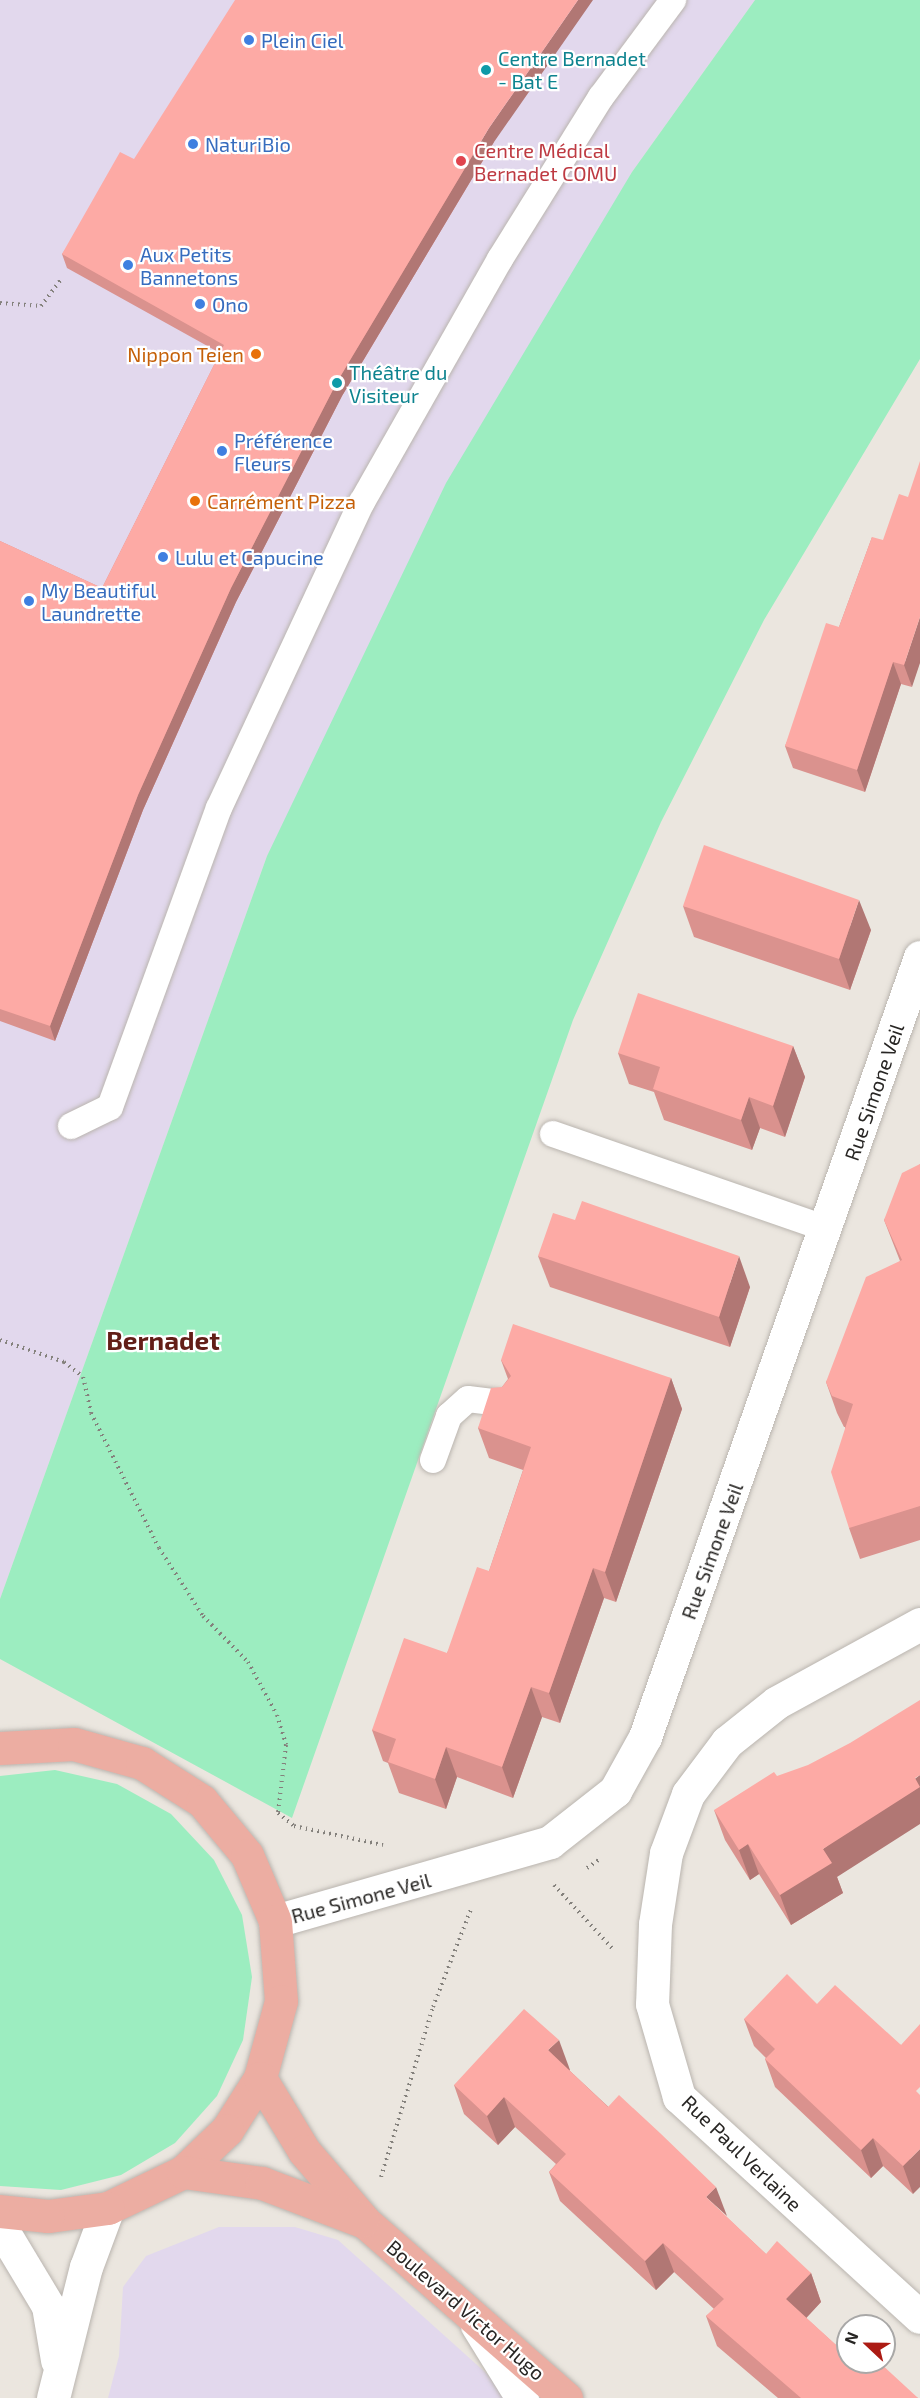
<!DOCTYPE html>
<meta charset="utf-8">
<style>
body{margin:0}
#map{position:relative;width:920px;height:2398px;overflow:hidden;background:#ebe6df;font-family:"Exo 2",sans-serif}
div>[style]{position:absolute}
.commercial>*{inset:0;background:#e2d8ed}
.green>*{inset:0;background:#9cedc0}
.path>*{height:4px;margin-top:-2px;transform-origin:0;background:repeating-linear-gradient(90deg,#84817c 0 1.5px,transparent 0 6px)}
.roads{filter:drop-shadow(0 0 2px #bab5af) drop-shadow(0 0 2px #bab5af)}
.service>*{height:26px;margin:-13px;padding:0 13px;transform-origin:13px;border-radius:13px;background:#fff}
.minor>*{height:33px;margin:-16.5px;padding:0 16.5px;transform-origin:16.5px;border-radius:16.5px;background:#fff}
.tertiary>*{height:33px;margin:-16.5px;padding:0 16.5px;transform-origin:16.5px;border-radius:16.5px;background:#fff}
.primary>*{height:33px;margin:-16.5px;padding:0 16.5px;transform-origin:16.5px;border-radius:16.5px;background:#ecada2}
.wall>*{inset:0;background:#da928e}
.shaded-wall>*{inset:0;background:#b17774}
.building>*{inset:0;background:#fdaaa5}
.dots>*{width:16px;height:16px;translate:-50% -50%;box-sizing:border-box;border:3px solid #fff;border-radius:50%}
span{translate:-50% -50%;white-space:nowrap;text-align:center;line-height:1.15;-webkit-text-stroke:4.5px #fff;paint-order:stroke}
.shop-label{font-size:20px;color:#366cbe}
.left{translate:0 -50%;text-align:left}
.culture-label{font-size:20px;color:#0d838f}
.health-label{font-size:20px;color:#be3a42}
.food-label{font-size:20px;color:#c56008}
.right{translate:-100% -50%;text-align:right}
.street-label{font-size:20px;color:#282624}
.district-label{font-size:26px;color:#621e17;font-weight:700}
.north{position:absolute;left:836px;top:2314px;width:60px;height:60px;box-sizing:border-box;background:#fff;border:2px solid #a9a8a7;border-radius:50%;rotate:292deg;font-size:16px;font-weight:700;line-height:24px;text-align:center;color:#282624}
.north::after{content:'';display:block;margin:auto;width:21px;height:27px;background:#ac1b14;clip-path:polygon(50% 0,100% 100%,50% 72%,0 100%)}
</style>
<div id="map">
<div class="commercial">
<i style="clip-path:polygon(0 0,755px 0,632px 172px,267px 856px,0 1599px)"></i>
<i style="clip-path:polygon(219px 2227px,295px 2227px,338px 2240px,514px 2398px,108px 2398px,119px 2356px,123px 2287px,146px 2256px)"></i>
</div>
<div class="green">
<i style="clip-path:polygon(755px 0,920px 0,920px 359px,764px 620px,661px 822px,573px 1020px,292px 1818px,0 1659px,0 1599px,267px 856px,446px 483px,632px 172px)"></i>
<i style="clip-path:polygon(55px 1770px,117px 1784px,171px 1814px,214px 1860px,242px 1915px,252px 1977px,243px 2040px,217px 2096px,175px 2143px,121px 2175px,61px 2190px,0 2186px,0 1776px)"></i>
</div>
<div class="path">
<i style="left:0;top:303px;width:41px;rotate:4.2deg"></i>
<i style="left:41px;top:306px;width:35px;rotate:-53deg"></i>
<i style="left:0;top:1340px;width:68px;rotate:19deg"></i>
<i style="left:64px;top:1362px;width:24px;rotate:38deg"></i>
<i style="left:83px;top:1377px;width:37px;rotate:77deg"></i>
<i style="left:91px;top:1413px;width:151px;rotate:63.3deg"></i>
<i style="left:159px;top:1548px;width:81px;rotate:57.1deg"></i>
<i style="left:203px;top:1616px;width:64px;rotate:45.6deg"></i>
<i style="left:248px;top:1662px;width:60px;rotate:61.3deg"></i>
<i style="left:277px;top:1715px;width:31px;rotate:73deg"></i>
<i style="left:286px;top:1745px;width:68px;rotate:96.7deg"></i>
<i style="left:278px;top:1813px;width:21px;rotate:39deg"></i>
<i style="left:294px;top:1826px;width:91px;rotate:12.1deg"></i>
<i style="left:587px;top:1868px;width:16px;rotate:-35deg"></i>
<i style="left:554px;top:1885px;width:86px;rotate:47.4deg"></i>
<i style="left:381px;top:2177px;width:178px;rotate:-73deg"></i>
<i style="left:433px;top:2007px;width:105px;rotate:-68.8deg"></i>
</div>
<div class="roads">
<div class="service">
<i style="left:71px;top:1126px;width:43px;rotate:-26deg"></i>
<i style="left:110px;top:1107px;width:318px;rotate:-70deg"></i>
<i style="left:219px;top:808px;width:338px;rotate:-65deg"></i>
<i style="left:362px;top:502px;width:279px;rotate:-60.4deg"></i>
<i style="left:500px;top:259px;width:191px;rotate:-58.1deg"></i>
<i style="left:601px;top:97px;width:121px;rotate:-53.4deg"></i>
<i style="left:553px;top:1134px;width:291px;rotate:19.1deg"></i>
<i style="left:433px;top:1460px;width:47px;rotate:-70deg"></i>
<i style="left:449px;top:1416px;width:25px;rotate:-42deg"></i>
<i style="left:468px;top:1399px;width:39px;rotate:7deg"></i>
</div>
<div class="minor">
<i style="left:920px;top:1624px;width:164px;rotate:151.3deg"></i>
<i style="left:776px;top:1703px;width:63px;rotate:141.5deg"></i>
<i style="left:727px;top:1742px;width:65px;rotate:126.9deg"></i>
<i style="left:688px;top:1794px;width:63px;rotate:110.4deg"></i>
<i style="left:666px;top:1853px;width:72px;rotate:98.8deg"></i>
<i style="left:655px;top:1924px;width:80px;rotate:92.1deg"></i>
<i style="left:652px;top:2004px;width:97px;rotate:73.8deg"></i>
<i style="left:679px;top:2097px;width:326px;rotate:42.4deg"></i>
<i style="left:275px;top:1921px;width:286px;rotate:-16deg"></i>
<i style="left:550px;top:1842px;width:83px;rotate:-38.1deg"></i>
<i style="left:615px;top:1791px;width:62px;rotate:-60.9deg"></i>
<i style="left:645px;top:1737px;width:827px;rotate:-70.58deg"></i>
<i style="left:477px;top:2325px;width:86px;rotate:58.3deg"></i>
</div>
<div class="tertiary">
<i style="left:0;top:2226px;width:93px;rotate:59deg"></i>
<i style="left:48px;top:2306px;width:55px;rotate:80.5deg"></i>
<i style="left:53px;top:2398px;width:135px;rotate:-75.9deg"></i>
<i style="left:86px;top:2267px;width:63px;rotate:-69.6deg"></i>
</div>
<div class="primary">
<i style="left:0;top:1748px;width:74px;rotate:-3.1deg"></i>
<i style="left:74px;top:1744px;width:71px;rotate:15.6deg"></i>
<i style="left:142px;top:1763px;width:71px;rotate:32.3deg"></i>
<i style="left:202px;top:1801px;width:70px;rotate:50.2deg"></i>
<i style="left:247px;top:1855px;width:72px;rotate:67deg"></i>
<i style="left:275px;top:1921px;width:80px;rotate:85.7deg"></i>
<i style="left:281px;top:2001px;width:80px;rotate:105.3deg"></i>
<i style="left:260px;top:2078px;width:62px;rotate:122.4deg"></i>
<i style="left:227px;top:2130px;width:61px;rotate:136.3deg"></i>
<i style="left:183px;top:2172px;width:83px;rotate:154.4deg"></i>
<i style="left:108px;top:2208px;width:61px;rotate:172.4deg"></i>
<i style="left:48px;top:2216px;width:48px;rotate:-174.1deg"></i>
<i style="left:260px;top:2078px;width:85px;rotate:58.9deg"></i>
<i style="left:304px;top:2151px;width:95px;rotate:49.3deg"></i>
<i style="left:366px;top:2223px;width:266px;rotate:41.2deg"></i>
<i style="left:183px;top:2172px;width:80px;rotate:7.9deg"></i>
<i style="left:262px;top:2183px;width:107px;rotate:20.8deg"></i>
</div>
</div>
<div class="wall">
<i style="clip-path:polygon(494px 142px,342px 396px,236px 602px,143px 810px,55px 1041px,0 1021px,0 541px,102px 588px,220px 353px,67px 268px,62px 254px,134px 159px)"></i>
<i style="clip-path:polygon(872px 537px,912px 687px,901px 684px,865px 792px,793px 768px,785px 746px,839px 627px)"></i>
<i style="clip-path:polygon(683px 906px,871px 930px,850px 990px,694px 937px)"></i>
<i style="clip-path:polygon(793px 1046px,805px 1077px,785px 1137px,760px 1128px,752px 1150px,664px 1120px,654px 1092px,629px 1084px,618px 1053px)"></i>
<i style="clip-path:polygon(920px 1164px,920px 1540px,860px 1559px,849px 1528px,845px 1427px,844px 1427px,837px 1413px,826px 1382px,900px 1261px,884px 1220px)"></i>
<i style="clip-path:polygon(538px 1256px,750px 1287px,730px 1347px,550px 1287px)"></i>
<i style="clip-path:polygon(501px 1360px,671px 1378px,682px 1409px,616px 1602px,604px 1598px,560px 1723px,542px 1717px,513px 1798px,457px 1777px,446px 1809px,399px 1793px,388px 1763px,383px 1761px,372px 1730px,447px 1653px,489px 1571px,523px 1470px,489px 1458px,478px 1428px,502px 1387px,508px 1379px)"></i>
<i style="clip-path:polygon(714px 1810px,837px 1877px,843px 1893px,791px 1925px,759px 1874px,750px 1880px,725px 1840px)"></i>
<i style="clip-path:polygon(817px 2004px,901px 2045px,913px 2194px,883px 2166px,871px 2178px,775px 2087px,765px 2059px,766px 2058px,754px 2046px,744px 2019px)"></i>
<i style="clip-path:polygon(569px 2070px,766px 2254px,811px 2273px,821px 2302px,806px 2318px,847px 2355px,918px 2398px,778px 2398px,717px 2346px,706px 2316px,714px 2309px,674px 2272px,656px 2290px,560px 2201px,549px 2172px,556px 2164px,515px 2127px,498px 2145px,464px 2114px,454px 2085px)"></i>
</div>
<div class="shaded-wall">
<i style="clip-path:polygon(578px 0,593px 0,494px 142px,342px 396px,236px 602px,143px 810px,55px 1041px,50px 1026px,138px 795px,231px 588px,337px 382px,489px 128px)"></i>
<i style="clip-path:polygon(920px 617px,920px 663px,912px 687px,904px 665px)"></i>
<i style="clip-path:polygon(893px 662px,901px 684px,865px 792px,857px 770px)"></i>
<i style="clip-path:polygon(859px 900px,871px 930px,850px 990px,839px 959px)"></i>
<i style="clip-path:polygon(793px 1046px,805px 1077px,785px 1137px,773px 1106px)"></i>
<i style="clip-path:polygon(749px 1097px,760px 1128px,752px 1150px,741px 1120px)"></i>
<i style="clip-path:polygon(739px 1256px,750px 1287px,730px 1347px,719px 1317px)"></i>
<i style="clip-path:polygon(671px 1378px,682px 1409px,616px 1602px,605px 1572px)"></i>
<i style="clip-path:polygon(593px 1568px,604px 1598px,560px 1723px,549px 1693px)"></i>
<i style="clip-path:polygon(531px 1687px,542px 1717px,513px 1798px,502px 1767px)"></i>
<i style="clip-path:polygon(446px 1747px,457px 1777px,446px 1809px,435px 1779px)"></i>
<i style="clip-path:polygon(920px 1775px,920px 1824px,837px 1877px,843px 1893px,791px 1925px,780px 1895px,823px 1849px)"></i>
<i style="clip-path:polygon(748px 1844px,759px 1874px,750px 1880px,739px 1850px)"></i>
<i style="clip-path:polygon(559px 2040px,570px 2070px,559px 2079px,548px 2050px)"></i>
<i style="clip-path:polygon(504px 2097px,515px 2127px,498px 2145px,487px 2116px)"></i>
<i style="clip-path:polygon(873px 2138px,883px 2166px,871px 2178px,861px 2150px)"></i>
<i style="clip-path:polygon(920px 2149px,920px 2187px,913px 2194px,903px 2166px)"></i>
<i style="clip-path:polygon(716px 2187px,727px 2216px,706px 2197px)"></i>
<i style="clip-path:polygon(663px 2243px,674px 2272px,656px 2290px,645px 2261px)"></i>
<i style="clip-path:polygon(811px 2273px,821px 2302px,797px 2328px,786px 2299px)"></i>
</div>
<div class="building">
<i style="clip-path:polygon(235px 0,578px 0,489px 128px,337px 382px,231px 588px,138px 795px,50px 1026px,0 1009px,0 541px,102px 588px,224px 345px,62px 254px,120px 152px,134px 159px)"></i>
<i style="clip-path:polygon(920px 461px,920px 617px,904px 665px,893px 662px,857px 770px,785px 746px,826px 623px,839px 627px,872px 537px,883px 540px,899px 494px,908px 497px)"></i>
<i style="clip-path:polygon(704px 845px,859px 900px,839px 959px,683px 906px)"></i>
<i style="clip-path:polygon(638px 993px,793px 1046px,773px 1106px,749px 1097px,741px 1120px,653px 1089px,660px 1067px,618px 1053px)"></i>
<i style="clip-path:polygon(920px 1164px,920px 1506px,849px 1528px,831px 1472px,853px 1404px,832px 1396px,826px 1382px,866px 1277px,902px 1260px,884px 1220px,902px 1173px)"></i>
<i style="clip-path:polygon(582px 1201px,739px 1256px,719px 1317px,538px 1256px,553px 1213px,575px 1220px)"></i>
<i style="clip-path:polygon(513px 1324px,671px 1378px,605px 1572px,593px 1568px,549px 1693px,531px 1687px,502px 1767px,446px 1747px,435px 1779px,388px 1762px,396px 1739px,372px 1730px,404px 1638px,447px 1653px,477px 1567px,489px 1571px,531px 1447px,478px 1428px,491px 1388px,502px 1387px,511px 1376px,501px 1360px)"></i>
<i style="clip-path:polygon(920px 1700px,920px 1775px,915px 1778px,920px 1787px,823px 1849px,832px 1863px,780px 1895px,748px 1844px,739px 1850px,714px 1810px,774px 1772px,777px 1776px,808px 1765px,850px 1743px)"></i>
<i style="clip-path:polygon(787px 1974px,817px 2004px,835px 1985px,901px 2045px,920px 2024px,920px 2087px,916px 2091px,920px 2095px,920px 2149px,903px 2166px,873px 2138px,861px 2150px,765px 2059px,775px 2049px,744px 2019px)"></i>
<i style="clip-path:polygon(524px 2009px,559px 2040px,548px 2050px,608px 2107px,619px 2095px,660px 2133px,716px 2187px,706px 2197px,766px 2254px,777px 2241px,811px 2273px,786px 2299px,847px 2355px,848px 2355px,848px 2362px,879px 2362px,918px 2398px,801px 2398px,706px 2316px,724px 2299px,663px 2243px,645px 2261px,549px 2172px,566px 2154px,504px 2097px,487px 2116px,454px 2085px)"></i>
</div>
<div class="dots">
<i style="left:249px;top:40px;background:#3f7fe0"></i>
<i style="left:486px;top:70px;background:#0f9aa8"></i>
<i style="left:193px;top:144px;background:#3f7fe0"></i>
<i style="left:461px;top:161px;background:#e0444e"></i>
<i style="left:128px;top:265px;background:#3f7fe0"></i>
<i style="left:200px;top:304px;background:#3f7fe0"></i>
<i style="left:256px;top:354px;background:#e8710a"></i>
<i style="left:337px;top:383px;background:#0f9aa8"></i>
<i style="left:222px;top:451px;background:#3f7fe0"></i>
<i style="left:195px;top:501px;background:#e8710a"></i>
<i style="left:163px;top:557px;background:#3f7fe0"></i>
<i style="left:29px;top:601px;background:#3f7fe0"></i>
</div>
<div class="shop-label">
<span class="left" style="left:261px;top:40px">Plein Ciel</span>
<span class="left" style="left:205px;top:144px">NaturiBio</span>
<span class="left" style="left:140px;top:266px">Aux Petits<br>Bannetons</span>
<span class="left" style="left:212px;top:304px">Ono</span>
<span class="left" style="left:234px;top:452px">Préférence<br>Fleurs</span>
<span class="left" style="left:175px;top:557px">Lulu et Capucine</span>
<span class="left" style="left:41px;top:602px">My Beautiful<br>Laundrette</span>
</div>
<div class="culture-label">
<span class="left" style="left:498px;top:70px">Centre Bernadet<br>- Bat E</span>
<span class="left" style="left:349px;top:384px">Théâtre du<br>Visiteur</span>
</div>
<div class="health-label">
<span class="left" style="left:474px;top:162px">Centre Médical<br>Bernadet COMU</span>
</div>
<div class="food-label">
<span class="right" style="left:244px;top:354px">Nippon Teien</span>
<span class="left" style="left:207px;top:501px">Carrément Pizza</span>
</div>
<div class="street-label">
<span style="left:874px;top:1092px;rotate:-71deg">Rue Simone Veil</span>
<span style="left:712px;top:1551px;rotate:-70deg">Rue Simone Veil</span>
<span style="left:361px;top:1898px;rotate:-15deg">Rue Simone Veil</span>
<span style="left:742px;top:2153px;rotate:44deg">Rue Paul Verlaine</span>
<span style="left:466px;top:2310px;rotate:41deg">Boulevard Victor Hugo</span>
</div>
<div class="district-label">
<span style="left:163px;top:1340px">Bernadet</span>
</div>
<div class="north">N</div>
</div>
